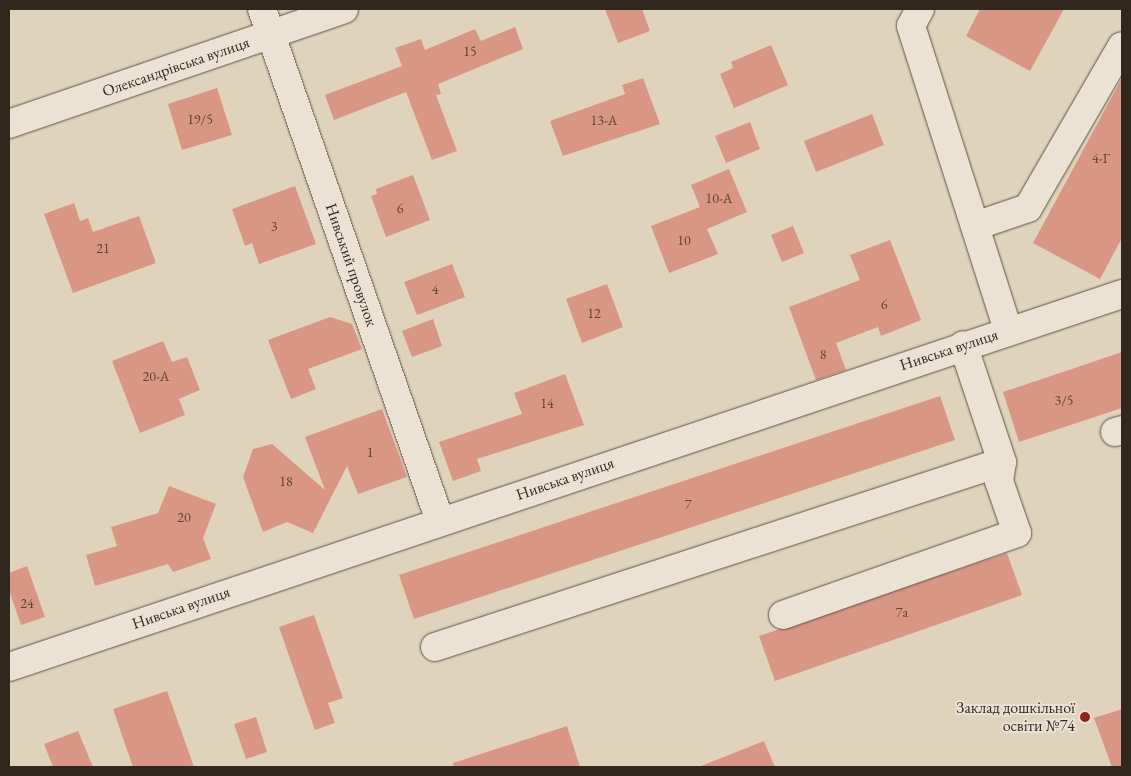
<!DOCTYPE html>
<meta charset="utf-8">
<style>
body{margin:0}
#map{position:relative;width:1131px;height:776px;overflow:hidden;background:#e0d3bb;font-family:"EB Garamond",serif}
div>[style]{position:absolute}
.building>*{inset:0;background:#d99685}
.roads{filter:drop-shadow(0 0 1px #5e5244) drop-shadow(0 0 1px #5e5244)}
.minor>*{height:28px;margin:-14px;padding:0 14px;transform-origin:14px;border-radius:14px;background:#ebe2d3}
.dots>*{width:14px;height:14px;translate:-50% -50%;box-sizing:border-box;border:2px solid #ebe2d3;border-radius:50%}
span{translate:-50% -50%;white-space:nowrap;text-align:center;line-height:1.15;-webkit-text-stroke:4px #ebe2d3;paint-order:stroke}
.number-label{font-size:14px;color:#5c4336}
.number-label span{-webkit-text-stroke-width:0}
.street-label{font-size:16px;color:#32271c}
.poi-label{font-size:16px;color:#32271c}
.right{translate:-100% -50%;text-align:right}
.frame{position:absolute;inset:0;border:10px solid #32271c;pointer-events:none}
</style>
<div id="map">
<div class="building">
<i style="clip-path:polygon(605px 9px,642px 9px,650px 31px,618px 43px)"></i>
<i style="clip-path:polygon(980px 9px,1064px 9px,1030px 71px,966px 36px)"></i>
<i style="clip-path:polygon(515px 27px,523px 49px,438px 84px,441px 94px,436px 95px,457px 151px,432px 160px,406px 92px,334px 120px,325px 95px,402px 66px,395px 48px,421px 39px,425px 50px,475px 29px,481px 41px)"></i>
<i style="clip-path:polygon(771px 45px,788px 85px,734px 108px,720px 74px,733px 68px,731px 62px)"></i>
<i style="clip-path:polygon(643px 78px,660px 124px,563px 156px,550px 121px,625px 94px,622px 85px)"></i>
<i style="clip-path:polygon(1122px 78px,1122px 238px,1100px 279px,1033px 243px)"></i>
<i style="clip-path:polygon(217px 88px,232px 135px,182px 150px,168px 104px)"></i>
<i style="clip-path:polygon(872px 114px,884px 145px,816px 172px,804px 141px)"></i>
<i style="clip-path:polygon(750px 122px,760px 149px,726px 163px,715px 136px)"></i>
<i style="clip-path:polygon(729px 169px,747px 212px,707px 229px,718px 254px,669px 273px,651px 226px,700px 207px,691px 185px)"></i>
<i style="clip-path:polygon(413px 175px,430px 220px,386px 237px,371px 196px,377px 194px,376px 189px)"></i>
<i style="clip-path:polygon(295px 186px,316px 244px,259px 264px,252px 243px,245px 246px,232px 209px)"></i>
<i style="clip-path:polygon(74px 203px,80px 221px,88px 218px,93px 232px,139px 216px,156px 263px,73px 293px,44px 214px)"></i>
<i style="clip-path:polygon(793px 226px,804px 253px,782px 262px,771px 235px)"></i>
<i style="clip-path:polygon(890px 240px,921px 320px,881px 336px,878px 327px,836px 343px,846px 370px,816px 380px,789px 307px,860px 280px,850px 255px)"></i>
<i style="clip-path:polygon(452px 264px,465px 297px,417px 315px,404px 282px)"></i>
<i style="clip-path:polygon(607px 284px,623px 327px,582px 343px,566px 299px)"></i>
<i style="clip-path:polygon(330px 317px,352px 324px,362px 349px,308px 369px,316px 389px,291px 399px,268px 340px)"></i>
<i style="clip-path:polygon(433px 319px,442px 346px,412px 357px,402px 331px)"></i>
<i style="clip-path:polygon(163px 341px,172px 362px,187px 357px,200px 390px,179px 399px,185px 415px,140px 433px,112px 361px)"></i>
<i style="clip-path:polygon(1122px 352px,1122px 408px,1019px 442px,1003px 392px)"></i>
<i style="clip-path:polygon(565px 374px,584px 425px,477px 459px,481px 471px,453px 481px,439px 442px,522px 414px,514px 393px)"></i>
<i style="clip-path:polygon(940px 396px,955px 440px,414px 619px,399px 575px)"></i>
<i style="clip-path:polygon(382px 409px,407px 477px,358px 494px,347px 466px,313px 533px,287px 522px,263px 532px,243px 477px,253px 449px,272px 444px,325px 490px,305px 437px)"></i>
<i style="clip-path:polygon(169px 486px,216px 504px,203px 538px,211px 559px,173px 572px,168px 564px,95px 586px,86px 555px,117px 546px,111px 527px,158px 513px)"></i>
<i style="clip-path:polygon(1007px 553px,1022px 595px,775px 681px,759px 636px)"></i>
<i style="clip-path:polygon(27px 566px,45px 617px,21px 625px,9px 590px,9px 573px)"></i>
<i style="clip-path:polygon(314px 615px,343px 698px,328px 703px,335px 723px,315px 730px,279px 627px)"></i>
<i style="clip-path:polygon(167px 691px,194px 767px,133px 767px,113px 709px)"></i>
<i style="clip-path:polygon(1122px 709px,1122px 767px,1112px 767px,1094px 718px)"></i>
<i style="clip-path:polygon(256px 717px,267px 752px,246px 759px,234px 724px)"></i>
<i style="clip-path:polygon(567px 726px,580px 767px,454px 767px,453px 763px)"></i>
<i style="clip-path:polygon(78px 731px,93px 767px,53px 767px,44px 744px)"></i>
<i style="clip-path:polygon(764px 741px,775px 767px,702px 767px,701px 766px)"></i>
</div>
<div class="roads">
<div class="minor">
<i style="left:262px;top:9px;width:542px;rotate:70.83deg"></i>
<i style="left:920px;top:9px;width:19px;rotate:118deg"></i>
<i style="left:911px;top:26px;width:319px;rotate:72.3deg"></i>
<i style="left:9px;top:124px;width:354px;rotate:-18.9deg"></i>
<i style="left:975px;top:226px;width:56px;rotate:-18.8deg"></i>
<i style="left:1028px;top:208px;width:187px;rotate:-59.9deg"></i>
<i style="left:1115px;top:432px;width:7px;rotate:-16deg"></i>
<i style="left:783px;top:615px;width:248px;rotate:-19.3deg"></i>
<i style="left:1017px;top:533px;width:55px;rotate:-109.1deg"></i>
<i style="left:999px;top:481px;width:19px;rotate:-81deg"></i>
<i style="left:1002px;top:462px;width:123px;rotate:-108.4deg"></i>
<i style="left:435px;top:647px;width:596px;rotate:-18.07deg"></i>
<i style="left:9px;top:667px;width:1174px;rotate:-18.53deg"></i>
</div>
</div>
<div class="dots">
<i style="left:1085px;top:717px;background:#8f2418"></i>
</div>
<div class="number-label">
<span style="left:470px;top:51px">15</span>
<span style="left:200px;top:119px">19/5</span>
<span style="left:604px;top:120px">13-А</span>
<span style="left:1101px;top:158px">4-Г</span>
<span style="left:719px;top:198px">10-А</span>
<span style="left:400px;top:208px">6</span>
<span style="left:274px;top:226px">3</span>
<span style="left:684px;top:240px">10</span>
<span style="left:103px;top:248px">21</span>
<span style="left:435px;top:289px">4</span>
<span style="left:884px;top:304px">6</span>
<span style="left:594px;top:313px">12</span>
<span style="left:823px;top:354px">8</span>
<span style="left:156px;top:376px">20-А</span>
<span style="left:1064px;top:400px">3/5</span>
<span style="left:547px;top:403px">14</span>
<span style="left:370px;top:452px">1</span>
<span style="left:286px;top:481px">18</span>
<span style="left:688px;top:504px">7</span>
<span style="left:184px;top:517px">20</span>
<span style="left:27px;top:603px">24</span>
<span style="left:902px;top:612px">7а</span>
</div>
<div class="street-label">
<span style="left:176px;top:67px;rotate:-19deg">Олександрівська вулиця</span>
<span style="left:351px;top:265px;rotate:71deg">Нивський провулок</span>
<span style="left:949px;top:350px;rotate:-18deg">Нивська вулиця</span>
<span style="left:565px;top:479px;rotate:-19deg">Нивська вулиця</span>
<span style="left:181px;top:608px;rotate:-19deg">Нивська вулиця</span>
</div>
<div class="poi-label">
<span class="right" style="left:1075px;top:717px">Заклад дошкільної<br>освіти №74</span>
</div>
<div class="frame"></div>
</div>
